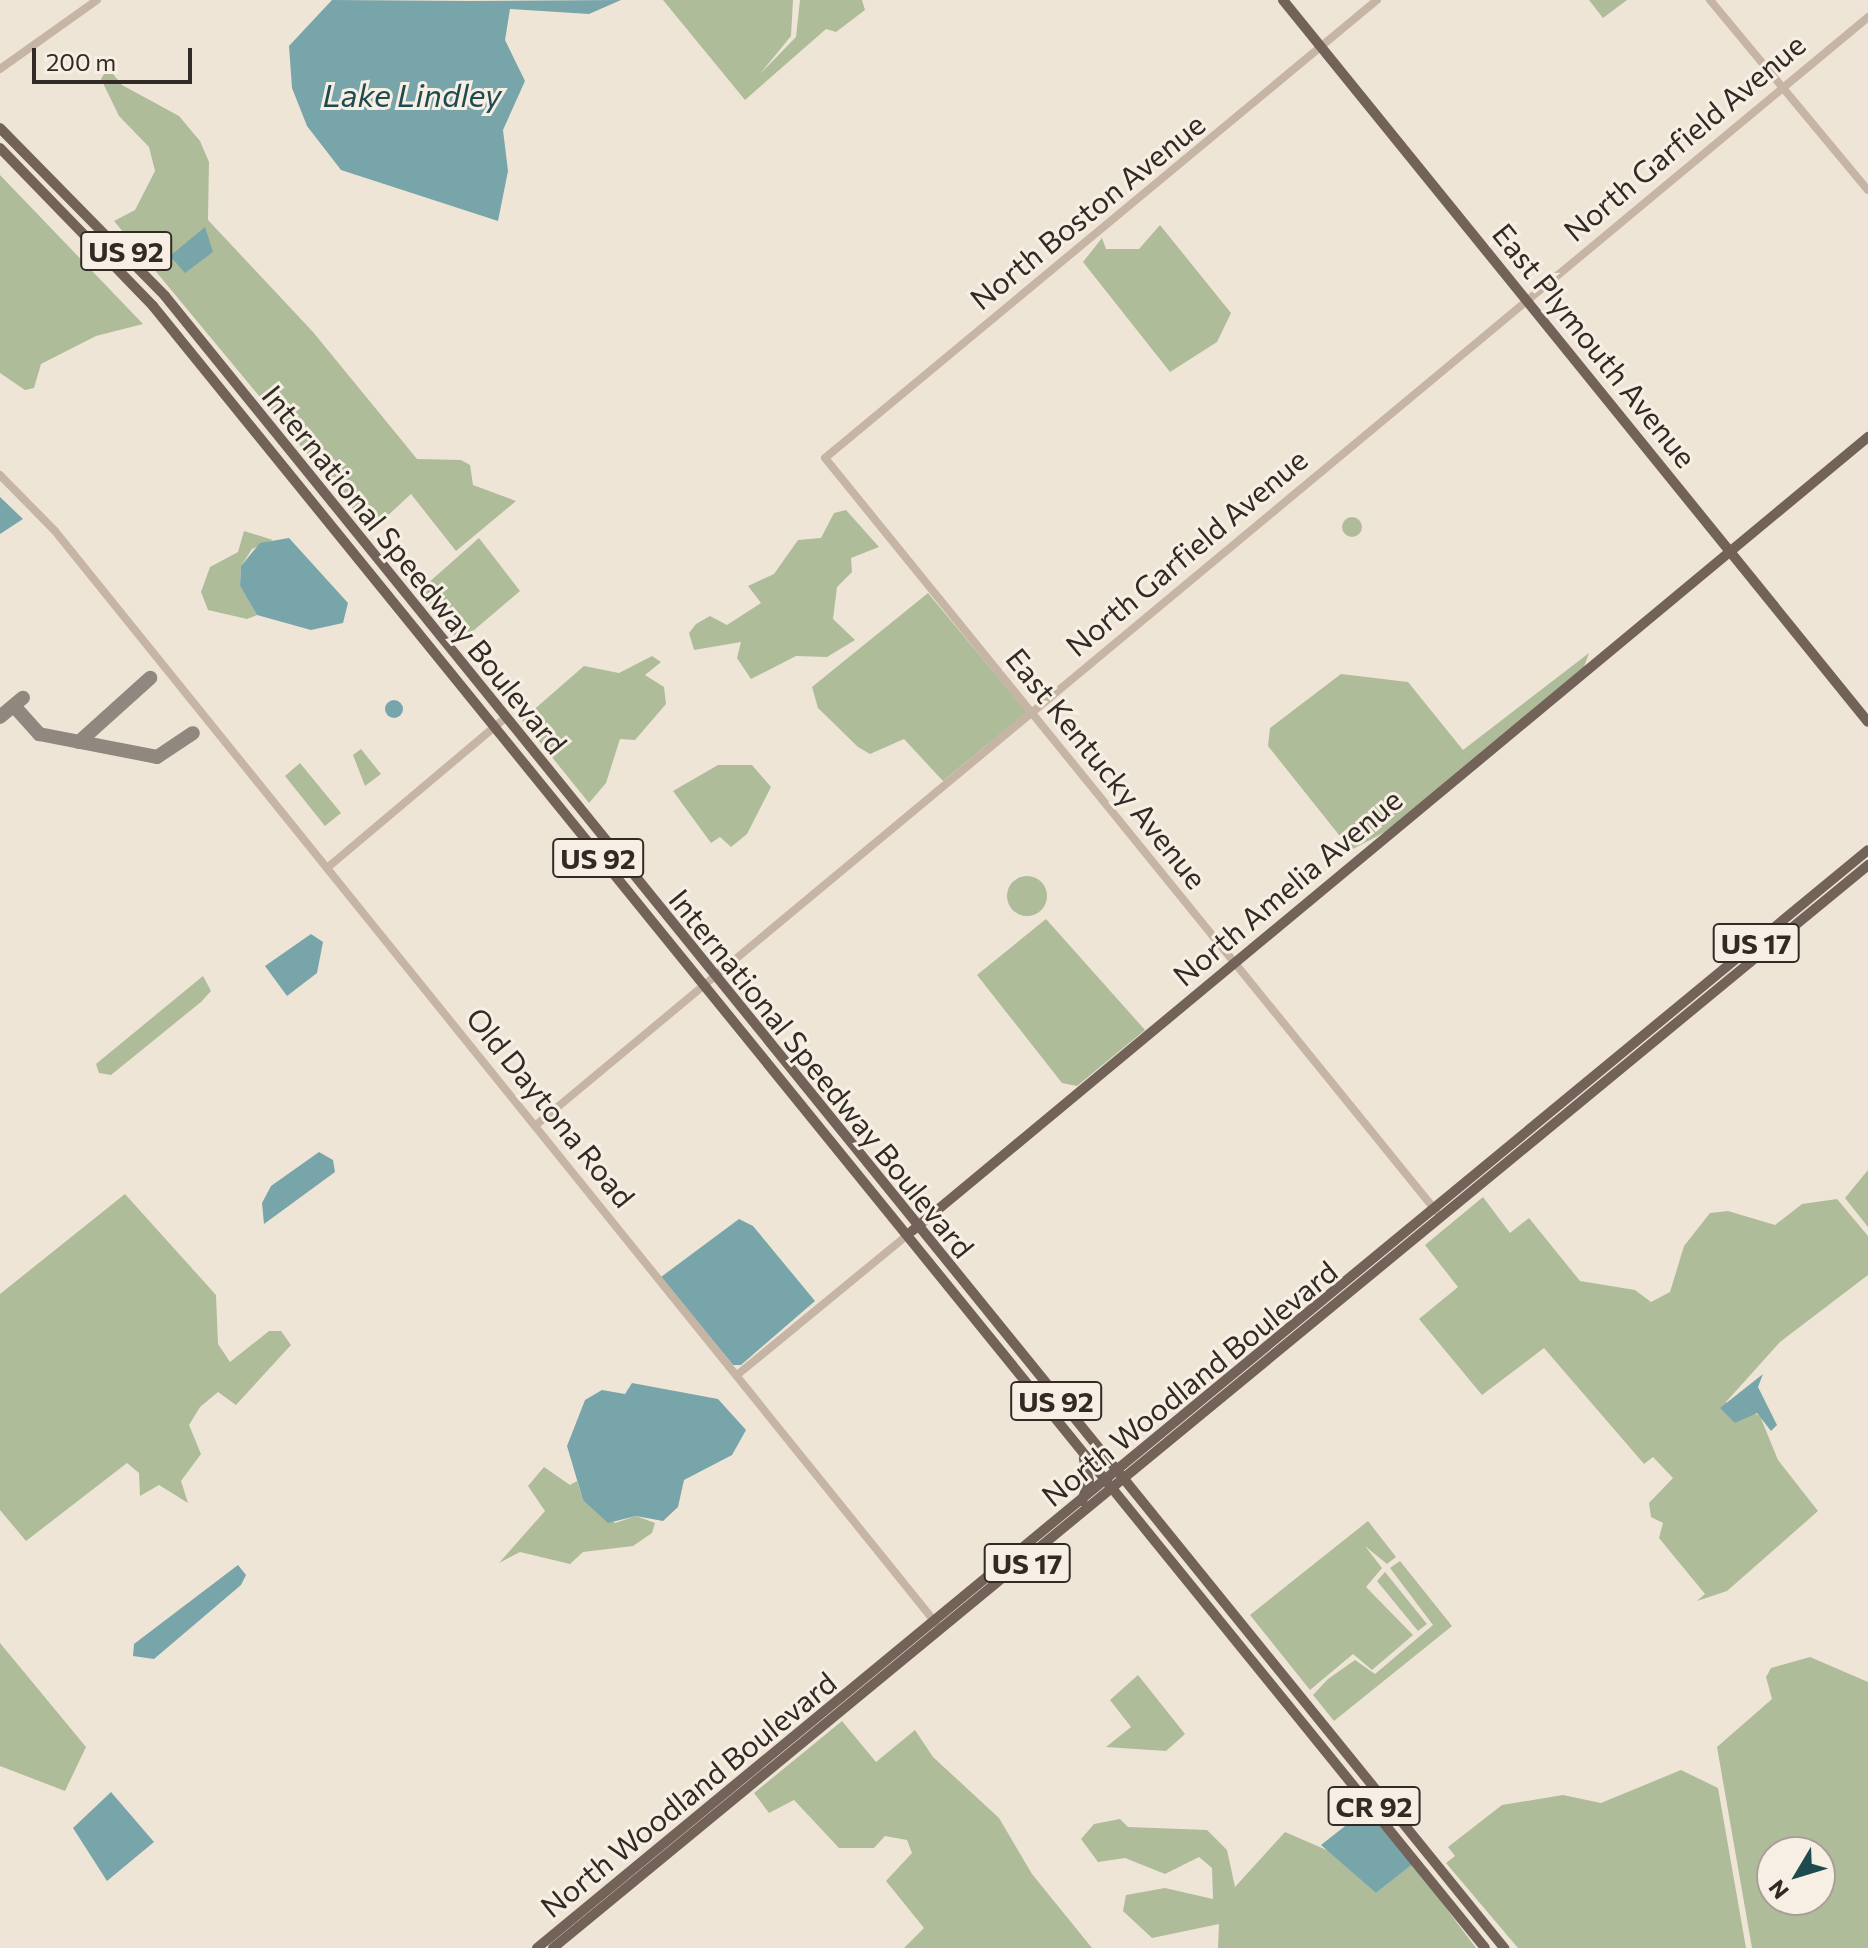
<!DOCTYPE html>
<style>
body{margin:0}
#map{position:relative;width:1868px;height:1948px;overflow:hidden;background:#efe5d7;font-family:Commissioner,sans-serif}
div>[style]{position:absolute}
.green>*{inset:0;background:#afbc99}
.round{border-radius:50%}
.water>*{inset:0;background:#78a5aa}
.taxiway>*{height:14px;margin:-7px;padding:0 7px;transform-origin:7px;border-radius:7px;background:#90887e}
.minor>*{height:8px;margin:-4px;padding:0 4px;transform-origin:4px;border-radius:4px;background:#c6b5a4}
.major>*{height:10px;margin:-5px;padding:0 5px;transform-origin:5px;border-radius:5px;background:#736257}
span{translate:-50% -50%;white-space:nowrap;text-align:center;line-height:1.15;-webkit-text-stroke:6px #f7efe3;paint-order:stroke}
.shield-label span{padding:2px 6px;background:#f7efe3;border:2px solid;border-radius:6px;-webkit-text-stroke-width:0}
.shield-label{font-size:28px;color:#322a25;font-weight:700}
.street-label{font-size:30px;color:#322a25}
.water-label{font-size:32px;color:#1e4b50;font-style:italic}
.north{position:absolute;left:1756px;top:1836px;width:80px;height:80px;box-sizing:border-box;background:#f7efe3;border:2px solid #a8a097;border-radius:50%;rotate:232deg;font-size:22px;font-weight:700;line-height:32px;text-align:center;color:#322a25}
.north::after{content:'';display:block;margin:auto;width:28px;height:36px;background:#1e4b50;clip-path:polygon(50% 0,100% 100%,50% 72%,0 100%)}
.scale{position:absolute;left:32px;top:48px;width:160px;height:36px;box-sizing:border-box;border:4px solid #322a25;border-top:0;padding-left:10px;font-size:24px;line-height:28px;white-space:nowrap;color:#322a25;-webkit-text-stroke:6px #f7efe3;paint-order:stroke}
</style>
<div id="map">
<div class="green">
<i style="clip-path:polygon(663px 0,793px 0,791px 36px,760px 74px,796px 37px,800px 0,862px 0,865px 10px,836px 32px,826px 29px,745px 100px)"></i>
<i style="clip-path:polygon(1589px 0,1627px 0,1603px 18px)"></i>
<i style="clip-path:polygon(108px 68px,122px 85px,179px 116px,200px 141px,209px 162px,208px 220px,313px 332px,417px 459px,461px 460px,470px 465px,473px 485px,516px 501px,456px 551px,411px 494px,371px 531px,114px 221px,135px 210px,155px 171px,149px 147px,119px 116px,101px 79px)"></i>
<i style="clip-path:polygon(0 175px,143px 324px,96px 336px,41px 364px,34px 388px,25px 390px,0 373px)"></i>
<i style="clip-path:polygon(1160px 225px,1231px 313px,1217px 342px,1170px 372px,1083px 262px,1102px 238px,1106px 249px,1139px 249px)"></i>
<i style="clip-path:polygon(846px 510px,879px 547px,851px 558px,852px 572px,837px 587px,833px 619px,855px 640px,827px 657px,796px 656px,751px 679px,737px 658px,741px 642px,694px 650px,689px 633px,696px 624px,710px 616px,727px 625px,761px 603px,748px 586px,774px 574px,798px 540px,821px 538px,834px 513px)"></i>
<i class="round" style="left:1342px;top:517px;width:20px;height:20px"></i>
<i style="clip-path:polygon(244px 531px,273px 540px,252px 549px,241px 566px,240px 586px,257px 615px,247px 619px,208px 610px,201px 592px,210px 567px,238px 552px)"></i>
<i style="clip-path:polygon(479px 538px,520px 591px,460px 642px,419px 591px)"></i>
<i style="clip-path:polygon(928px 593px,1027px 712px,943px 781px,904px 739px,870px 754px,858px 747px,818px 708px,812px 687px)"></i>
<i style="clip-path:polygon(1589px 653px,1584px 667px,1385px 832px,1351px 850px,1268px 746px,1270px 728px,1341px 674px,1408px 682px,1463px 750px)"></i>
<i style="clip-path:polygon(652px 656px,661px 662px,645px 675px,664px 687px,666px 704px,635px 740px,620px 739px,606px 783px,589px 803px,522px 720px,584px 666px,619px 673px)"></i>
<i style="clip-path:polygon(361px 749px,381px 774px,365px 786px,353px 755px)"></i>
<i style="clip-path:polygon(300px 763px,341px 813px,325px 826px,285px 776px)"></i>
<i style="clip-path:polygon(718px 765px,752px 765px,771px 787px,747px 834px,731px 847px,720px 837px,711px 843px,673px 791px)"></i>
<i class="round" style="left:1007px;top:876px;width:40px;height:40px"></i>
<i style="clip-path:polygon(1046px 919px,1145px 1030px,1077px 1086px,1062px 1083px,977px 975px)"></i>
<i style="clip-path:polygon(203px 976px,211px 991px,201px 1002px,111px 1075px,99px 1073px,96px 1064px)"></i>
<i style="clip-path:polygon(1868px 1170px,1868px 1227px,1845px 1198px)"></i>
<i style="clip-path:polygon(125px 1194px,216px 1295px,218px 1344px,230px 1362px,269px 1331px,281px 1331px,291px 1345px,236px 1405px,218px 1392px,200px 1407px,189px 1425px,201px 1454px,181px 1481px,188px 1503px,159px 1485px,140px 1496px,139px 1473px,127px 1463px,26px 1541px,0 1510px,0 1294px)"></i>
<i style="clip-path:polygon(1483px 1197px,1510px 1233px,1529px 1218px,1580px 1281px,1635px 1290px,1651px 1302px,1670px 1292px,1684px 1246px,1710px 1213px,1728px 1211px,1775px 1225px,1802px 1204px,1837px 1199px,1868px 1236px,1868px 1275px,1780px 1342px,1726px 1402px,1735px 1423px,1752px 1412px,1760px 1416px,1778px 1460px,1818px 1511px,1727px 1591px,1697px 1601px,1705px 1594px,1659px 1538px,1663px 1523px,1651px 1517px,1649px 1503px,1673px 1478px,1653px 1457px,1644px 1464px,1544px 1348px,1482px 1395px,1419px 1319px,1458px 1287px,1425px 1245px)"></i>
<i style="clip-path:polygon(544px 1467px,570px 1485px,577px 1481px,583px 1500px,615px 1523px,636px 1516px,655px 1523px,652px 1533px,633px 1546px,583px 1552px,570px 1564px,520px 1552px,499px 1563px,545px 1511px,528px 1486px)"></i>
<i style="clip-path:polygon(1368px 1521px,1396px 1557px,1387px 1564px,1365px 1546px,1382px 1568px,1366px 1587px,1413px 1635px,1372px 1670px,1353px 1654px,1310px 1690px,1250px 1615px)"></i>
<i style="clip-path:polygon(1400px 1561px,1452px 1626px,1334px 1721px,1313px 1695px,1328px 1679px,1355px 1660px,1375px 1674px,1433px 1625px,1390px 1568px)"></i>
<i style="clip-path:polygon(1385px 1572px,1427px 1624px,1418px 1631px,1377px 1581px)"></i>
<i style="clip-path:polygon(0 1643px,86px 1747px,65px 1791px,0 1766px)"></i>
<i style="clip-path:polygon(evenodd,1810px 1657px,1868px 1682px,1868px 1948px,1752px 1948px,1717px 1747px,1772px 1699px,1766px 1677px,1771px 1668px,1810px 1657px,1772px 1852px,1820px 1852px,1820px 1900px,1772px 1900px,1772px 1852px)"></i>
<i style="clip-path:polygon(1138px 1675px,1185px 1734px,1166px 1751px,1106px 1747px,1131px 1727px,1110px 1700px)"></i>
<i style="clip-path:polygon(842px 1721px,876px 1762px,915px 1730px,933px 1757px,999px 1818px,1032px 1874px,1092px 1948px,904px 1948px,924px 1928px,886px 1881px,912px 1853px,907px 1840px,885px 1836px,874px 1848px,839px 1848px,794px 1800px,769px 1813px,754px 1793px)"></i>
<i style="clip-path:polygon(1681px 1770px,1718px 1788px,1746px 1948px,1518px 1948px,1446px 1863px,1455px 1856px,1448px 1847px,1502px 1805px,1563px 1795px,1601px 1803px)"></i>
<i style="clip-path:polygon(1120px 1819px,1128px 1827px,1207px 1830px,1227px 1850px,1235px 1887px,1285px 1832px,1329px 1851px,1376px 1893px,1413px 1864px,1476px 1948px,1218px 1948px,1219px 1924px,1152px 1938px,1123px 1911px,1126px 1895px,1165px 1888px,1213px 1899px,1212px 1868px,1199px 1857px,1165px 1874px,1125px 1858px,1098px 1862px,1081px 1839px,1094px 1824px)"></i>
</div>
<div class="water">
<i style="clip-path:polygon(332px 0,471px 1px,621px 0,589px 14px,510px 9px,505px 40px,525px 81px,503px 130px,508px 171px,498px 221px,341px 170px,307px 126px,292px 88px,289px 46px)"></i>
<i style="clip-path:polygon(205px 227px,213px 252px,185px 273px,170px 256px)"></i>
<i style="clip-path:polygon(0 497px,23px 519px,0 534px)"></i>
<i style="clip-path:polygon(289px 538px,348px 603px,343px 623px,311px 630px,257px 615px,240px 586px,241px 566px,260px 543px)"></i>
<i class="round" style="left:385px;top:700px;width:18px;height:18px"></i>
<i style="clip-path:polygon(311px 934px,323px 942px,317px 973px,287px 996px,265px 966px)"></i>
<i style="clip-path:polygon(319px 1152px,333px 1160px,335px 1172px,264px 1224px,262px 1203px,271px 1186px)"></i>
<i style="clip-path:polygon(739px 1219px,753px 1226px,815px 1301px,741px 1365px,733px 1365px,661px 1277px)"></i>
<i style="clip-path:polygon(1763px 1374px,1758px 1387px,1777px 1425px,1771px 1431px,1757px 1413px,1735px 1423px,1720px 1408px)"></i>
<i style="clip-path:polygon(632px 1383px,718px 1399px,746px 1430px,732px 1455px,684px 1480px,678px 1507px,663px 1521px,636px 1516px,608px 1523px,583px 1500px,567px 1446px,585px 1400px,602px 1390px,625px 1394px)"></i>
<i style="clip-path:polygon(238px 1565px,246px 1575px,241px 1585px,154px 1659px,133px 1656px,134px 1644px)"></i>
<i style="clip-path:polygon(111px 1792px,154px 1842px,107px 1881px,73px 1828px)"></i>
<i style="clip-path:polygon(1368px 1808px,1413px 1864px,1376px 1893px,1321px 1845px)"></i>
</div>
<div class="taxiway">
<i style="left:14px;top:706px;width:38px;rotate:48deg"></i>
<i style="left:39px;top:734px;width:120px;rotate:11deg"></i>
<i style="left:157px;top:757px;width:43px;rotate:-33.7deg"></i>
<i style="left:0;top:717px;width:30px;rotate:-40deg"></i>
<i style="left:79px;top:742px;width:96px;rotate:-42deg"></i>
</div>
<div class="minor">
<i style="left:1377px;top:0;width:717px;rotate:140.32deg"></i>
<i style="left:825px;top:458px;width:970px;rotate:50.94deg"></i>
<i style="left:1710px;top:0;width:247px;rotate:50.3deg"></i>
<i style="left:0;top:69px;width:119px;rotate:-35.4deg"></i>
<i style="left:0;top:475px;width:78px;rotate:45.5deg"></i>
<i style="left:55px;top:531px;width:1402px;rotate:51.11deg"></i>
<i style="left:327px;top:868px;width:233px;rotate:-40.1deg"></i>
<i style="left:536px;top:1125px;width:1733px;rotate:-39.75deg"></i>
<i style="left:737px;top:1375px;width:217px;rotate:-39.4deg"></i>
</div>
<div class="major">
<i style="left:1283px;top:0;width:929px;rotate:50.98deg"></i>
<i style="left:0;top:128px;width:235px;rotate:45.5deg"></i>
<i style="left:165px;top:296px;width:2127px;rotate:50.97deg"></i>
<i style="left:0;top:148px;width:220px;rotate:45.9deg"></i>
<i style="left:153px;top:306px;width:2114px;rotate:50.95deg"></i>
<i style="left:912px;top:1231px;width:1243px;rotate:-39.71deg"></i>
<i style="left:1082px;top:1501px;width:21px;rotate:-71deg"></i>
<i style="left:1089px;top:1481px;width:23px;rotate:-103deg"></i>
<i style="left:537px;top:1948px;width:1725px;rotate:-39.52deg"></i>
<i style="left:553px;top:1948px;width:1704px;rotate:-39.47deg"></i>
</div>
<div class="shield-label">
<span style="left:126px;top:251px">US 92</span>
<span style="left:598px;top:858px">US 92</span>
<span style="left:1756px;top:943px">US 17</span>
<span style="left:1056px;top:1401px">US 92</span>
<span style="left:1027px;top:1563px">US 17</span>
<span style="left:1374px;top:1806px">CR 92</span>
</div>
<div class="street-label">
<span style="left:1684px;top:137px;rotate:-40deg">North Garfield Avenue</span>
<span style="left:1087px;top:211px;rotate:-39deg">North Boston Avenue</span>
<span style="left:1595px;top:345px;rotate:51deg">East Plymouth Avenue</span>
<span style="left:1186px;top:552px;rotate:-40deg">North Garfield Avenue</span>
<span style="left:415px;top:569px;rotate:51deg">International Speedway Boulevard</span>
<span style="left:1107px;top:768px;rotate:51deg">East Kentucky Avenue</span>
<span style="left:1287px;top:887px;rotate:-40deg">North Amelia Avenue</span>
<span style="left:822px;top:1073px;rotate:51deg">International Speedway Boulevard</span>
<span style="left:551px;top:1107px;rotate:51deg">Old Daytona Road</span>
<span style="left:1189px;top:1383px;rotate:-39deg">North Woodland Boulevard</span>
<span style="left:688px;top:1794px;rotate:-39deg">North Woodland Boulevard</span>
</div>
<div class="water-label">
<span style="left:412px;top:94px">Lake Lindley</span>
</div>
<div class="north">N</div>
<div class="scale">200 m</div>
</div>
